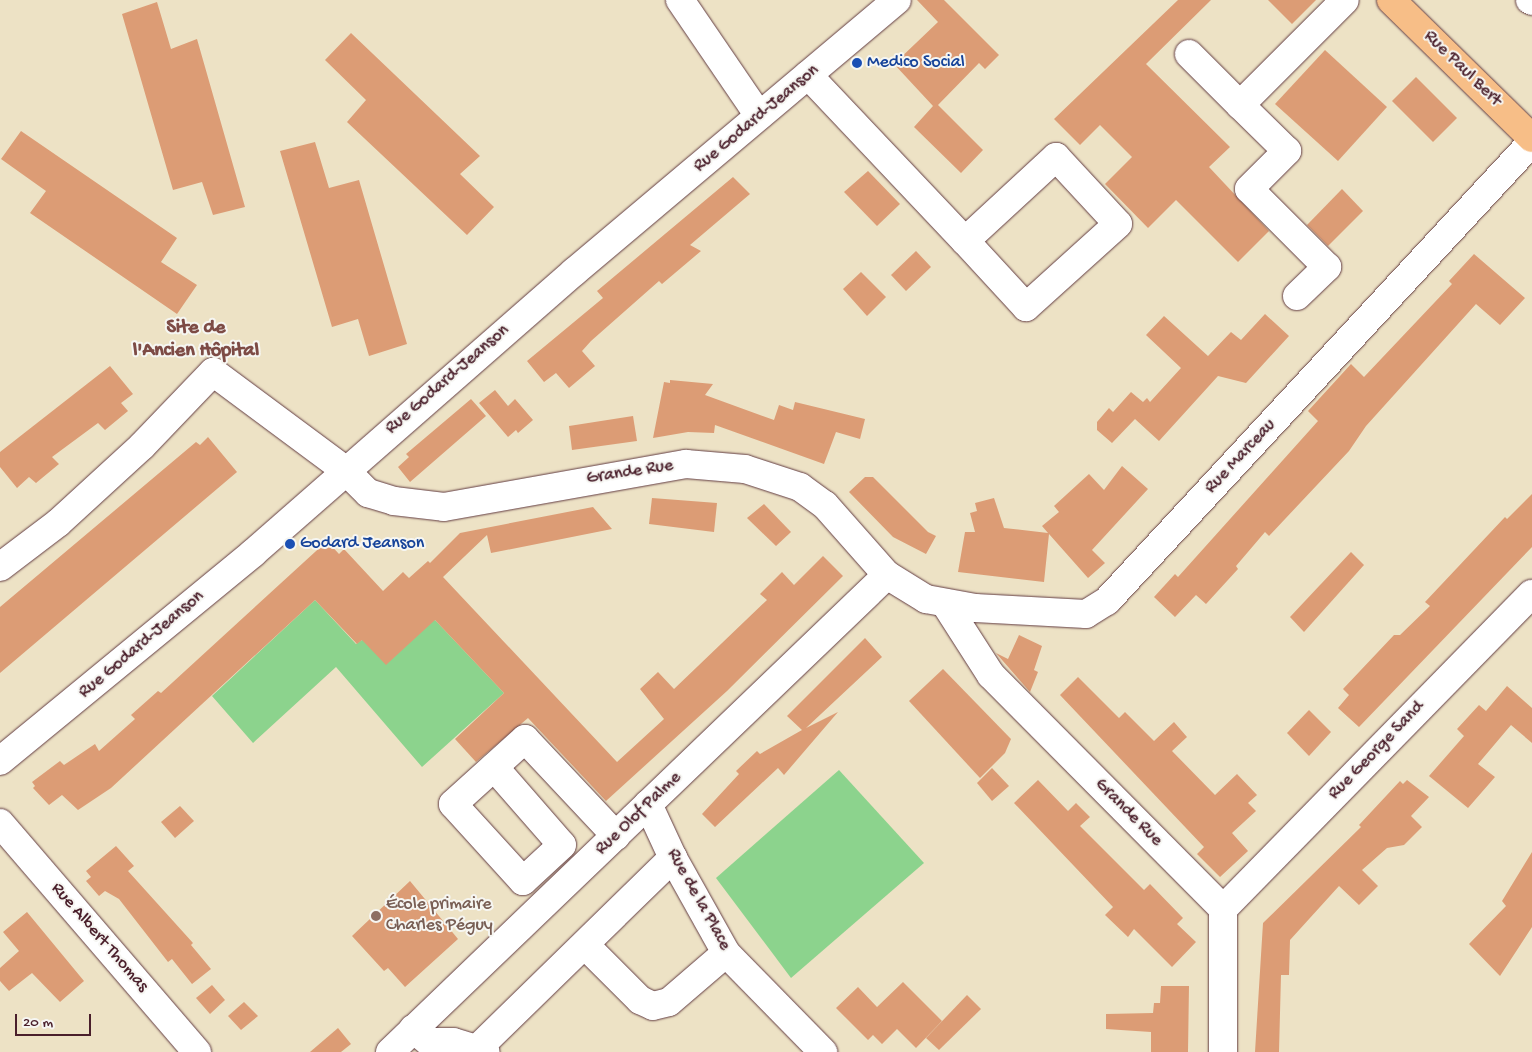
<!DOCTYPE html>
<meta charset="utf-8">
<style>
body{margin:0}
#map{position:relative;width:1532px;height:1052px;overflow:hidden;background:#ede2c5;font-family:"Gochi Hand",sans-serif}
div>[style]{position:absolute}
.green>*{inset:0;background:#8cd38d}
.building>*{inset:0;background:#dc9c75}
.roads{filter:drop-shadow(0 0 1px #623c42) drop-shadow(0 0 1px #623c42)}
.minor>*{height:28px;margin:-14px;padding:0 14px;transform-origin:14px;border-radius:14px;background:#fff}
.major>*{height:28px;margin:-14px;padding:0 14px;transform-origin:14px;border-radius:14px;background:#f7be87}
.dots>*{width:14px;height:14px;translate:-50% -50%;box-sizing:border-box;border:2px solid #f6f6f2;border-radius:50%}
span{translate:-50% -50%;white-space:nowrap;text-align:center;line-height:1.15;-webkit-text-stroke:4px #f6f6f2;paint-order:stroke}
.transit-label{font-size:18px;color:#164399}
.left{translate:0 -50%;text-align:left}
.street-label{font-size:18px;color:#4a1f2b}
.education-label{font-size:18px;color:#785e54}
.quarter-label{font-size:20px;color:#7d4b45;font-weight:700}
.scale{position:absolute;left:15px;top:1014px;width:76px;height:22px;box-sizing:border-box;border:2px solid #4a1f2b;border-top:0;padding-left:6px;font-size:15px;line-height:18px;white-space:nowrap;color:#4a1f2b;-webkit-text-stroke:4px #f6f6f2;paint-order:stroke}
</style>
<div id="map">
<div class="green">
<i style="clip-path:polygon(315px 600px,356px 644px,362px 640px,435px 620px,504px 693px,422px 767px,336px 667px,253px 743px,212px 696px)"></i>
<i style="clip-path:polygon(839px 770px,924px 863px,791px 978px,716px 878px)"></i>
</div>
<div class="building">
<i style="clip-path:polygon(917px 0,944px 0,999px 55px,985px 69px,979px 63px,938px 105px,983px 150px,961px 173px,914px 127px,933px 106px,894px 64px,938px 22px)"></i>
<i style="clip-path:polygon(1178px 0,1211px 0,1146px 64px,1230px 147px,1209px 167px,1269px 231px,1238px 262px,1176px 200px,1148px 228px,1105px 184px,1132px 157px,1100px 125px,1080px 145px,1054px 119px)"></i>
<i style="clip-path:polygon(1268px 0,1316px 0,1292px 24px)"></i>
<i style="clip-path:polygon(157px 2px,171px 49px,197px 39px,245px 207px,213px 215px,202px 182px,173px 190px,122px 14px)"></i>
<i style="clip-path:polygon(351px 33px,480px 156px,460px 174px,494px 207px,467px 235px,347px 122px,366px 100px,325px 60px)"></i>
<i style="clip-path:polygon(1325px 50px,1387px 107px,1338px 161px,1275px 104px)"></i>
<i style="clip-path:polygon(1416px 77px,1457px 118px,1433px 142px,1392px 101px)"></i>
<i style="clip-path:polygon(21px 131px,177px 238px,161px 262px,197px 285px,177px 314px,30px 213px,46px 191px,1px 159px)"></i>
<i style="clip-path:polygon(315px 142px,329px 188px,359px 180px,407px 344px,369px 356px,358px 319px,332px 327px,280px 151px)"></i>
<i style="clip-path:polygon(868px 171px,900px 204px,877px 226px,844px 192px)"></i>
<i style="clip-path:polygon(733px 177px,750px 194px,690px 245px,701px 251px,662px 284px,659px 281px,591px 341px,582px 351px,595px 366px,569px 388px,556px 373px,544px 382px,527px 361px,603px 298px,597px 291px)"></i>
<i style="clip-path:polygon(1342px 189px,1363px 211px,1328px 246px,1307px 225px)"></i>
<i style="clip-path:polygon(916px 251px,931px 267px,906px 291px,891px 275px)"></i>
<i style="clip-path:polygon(1474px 254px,1525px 298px,1500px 325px,1476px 304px,1366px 426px,1349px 451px,1269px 536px,1265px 532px,1236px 566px,1238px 569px,1206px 604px,1196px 595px,1175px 617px,1154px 597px,1175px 574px,1178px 577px,1318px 421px,1308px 411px,1351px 364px,1364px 377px,1452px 284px,1449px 281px)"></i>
<i style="clip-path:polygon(861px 272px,886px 297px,867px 316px,843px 289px)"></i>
<i style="clip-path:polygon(1265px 314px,1289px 336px,1246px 383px,1218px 376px,1159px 441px,1135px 419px,1112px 443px,1097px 430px,1097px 422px,1109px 408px,1113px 412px,1131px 392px,1143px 402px,1147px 398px,1150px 402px,1181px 368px,1146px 335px,1164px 316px,1208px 356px,1231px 332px,1241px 340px)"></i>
<i style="clip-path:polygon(110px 366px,133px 394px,121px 403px,128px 411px,105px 430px,98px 423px,52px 457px,59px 464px,36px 483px,29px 477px,17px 488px,0 467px,0 452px)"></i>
<i style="clip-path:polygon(670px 380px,713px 384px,705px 395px,774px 420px,779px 405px,793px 410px,795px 402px,865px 419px,860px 439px,836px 432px,824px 464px,715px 425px,714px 433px,688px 432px,653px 438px,664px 382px,670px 383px)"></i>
<i style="clip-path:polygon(495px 390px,508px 406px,515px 399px,533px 420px,518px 433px,516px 430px,508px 437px,479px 403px)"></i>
<i style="clip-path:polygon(471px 399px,486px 416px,410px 482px,398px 467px,409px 457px,406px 454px)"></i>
<i style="clip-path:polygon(633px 416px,637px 441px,572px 450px,569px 426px)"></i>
<i style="clip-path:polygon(208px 437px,237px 472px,0 673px,0 607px,196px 442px,200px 445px)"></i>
<i style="clip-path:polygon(1122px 466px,1148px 489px,1092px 550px,1105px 563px,1088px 578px,1049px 534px,1044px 582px,958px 572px,965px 532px,975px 532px,970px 513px,977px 511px,975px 503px,994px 498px,1004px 528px,1048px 533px,1042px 526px,1059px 512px,1054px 506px,1089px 474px,1104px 490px)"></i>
<i style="clip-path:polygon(865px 477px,873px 477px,928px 532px,936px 536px,926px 554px,893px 537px,849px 492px)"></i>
<i style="clip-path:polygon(1532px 494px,1532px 547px,1359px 727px,1338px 708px,1349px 695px,1343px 689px,1394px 635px,1400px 635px,1430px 606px,1425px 602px,1505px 517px,1507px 519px)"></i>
<i style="clip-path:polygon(652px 498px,717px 503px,714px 532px,649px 524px)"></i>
<i style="clip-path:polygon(764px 504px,791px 532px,776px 546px,747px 518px)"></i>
<i style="clip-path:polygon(593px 507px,612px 529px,491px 553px,487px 535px,443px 577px,617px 762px,664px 719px,640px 689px,658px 672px,674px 689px,767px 600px,760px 594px,782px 572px,794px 585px,823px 556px,843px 576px,727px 691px,606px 801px,528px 718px,476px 762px,455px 739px,504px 693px,435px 620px,386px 665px,362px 640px,357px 644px,315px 600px,111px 788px,78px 810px,62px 795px,49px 805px,33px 788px,35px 786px,32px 782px,60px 761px,64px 765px,95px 744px,99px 751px,135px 719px,131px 715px,158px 691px,161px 693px,327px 541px,339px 554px,344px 549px,383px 591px,403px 572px,409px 578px,428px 561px,430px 563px,460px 533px)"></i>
<i style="clip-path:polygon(1351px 552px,1364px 565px,1304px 632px,1290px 617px)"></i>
<i style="clip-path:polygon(1019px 635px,1042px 646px,1034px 670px,1038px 672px,1030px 692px,996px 653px,1008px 659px)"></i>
<i style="clip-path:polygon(865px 638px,882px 657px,806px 728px,838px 712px,784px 775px,778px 768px,715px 827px,702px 814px,739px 774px,736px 771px,757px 751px,760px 754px,802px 730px,787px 716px)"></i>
<i style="clip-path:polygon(943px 669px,1011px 739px,1005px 753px,980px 778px,909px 701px)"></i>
<i style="clip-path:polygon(1078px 677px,1119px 718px,1125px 712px,1154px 741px,1174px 722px,1187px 737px,1172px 751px,1215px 795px,1237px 774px,1257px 795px,1248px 803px,1256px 811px,1232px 833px,1248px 851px,1220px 877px,1197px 854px,1204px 847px,1060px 695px)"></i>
<i style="clip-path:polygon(1507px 686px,1532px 708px,1532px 743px,1511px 725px,1478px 764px,1495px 777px,1468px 808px,1429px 776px,1464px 736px,1457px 729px,1479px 705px,1486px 711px)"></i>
<i style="clip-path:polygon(1309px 710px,1331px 732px,1309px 756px,1287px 733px)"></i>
<i style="clip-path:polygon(992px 768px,1009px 786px,992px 801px,977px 783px)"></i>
<i style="clip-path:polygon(1038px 780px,1068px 811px,1076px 803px,1090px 817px,1080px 826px,1144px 890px,1150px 884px,1183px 918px,1177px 924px,1196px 942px,1172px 967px,1134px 929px,1128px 937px,1105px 915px,1113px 907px,1014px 803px)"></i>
<i style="clip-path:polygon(1407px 780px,1429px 797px,1411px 816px,1422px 827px,1404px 845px,1387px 848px,1362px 870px,1378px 886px,1359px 905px,1339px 886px,1290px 940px,1289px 975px,1281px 975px,1279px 1052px,1255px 1052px,1263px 923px,1361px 827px,1359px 825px,1400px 781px,1403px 784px)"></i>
<i style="clip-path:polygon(180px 806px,194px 821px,175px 838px,161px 822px)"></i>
<i style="clip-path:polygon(116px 846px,134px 866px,128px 871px,193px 943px,191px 945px,211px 969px,192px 984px,172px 959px,168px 962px,119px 899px,105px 891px,99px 896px,86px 881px,91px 877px,86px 871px)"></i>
<i style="clip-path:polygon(1532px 852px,1532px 927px,1500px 976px,1469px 944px,1506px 906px,1502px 901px)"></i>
<i style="clip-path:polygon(410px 881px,458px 939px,405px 987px,388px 968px,384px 971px,352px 936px)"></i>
<i style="clip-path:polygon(27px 912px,84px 981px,60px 1002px,32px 973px,9px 991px,0 981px,0 968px,19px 951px,3px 932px)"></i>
<i style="clip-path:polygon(903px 982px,942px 1021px,916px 1048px,897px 1029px,882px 1044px,873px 1035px,868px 1040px,836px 1008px,858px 987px,877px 1007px)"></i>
<i style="clip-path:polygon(212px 985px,225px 1000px,210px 1014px,196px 998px)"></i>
<i style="clip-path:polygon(1161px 986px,1189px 986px,1188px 1052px,1151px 1052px,1151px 1032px,1106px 1029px,1106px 1014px,1153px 1013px,1154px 1003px,1160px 1003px)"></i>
<i style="clip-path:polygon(967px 995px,981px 1009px,939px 1050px,926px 1038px)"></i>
<i style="clip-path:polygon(244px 1002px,258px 1016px,241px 1030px,228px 1016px)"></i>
<i style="clip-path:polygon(338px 1028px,351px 1044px,341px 1052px,310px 1052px)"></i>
</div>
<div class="roads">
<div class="minor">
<i style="left:680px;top:0;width:140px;rotate:55.7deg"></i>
<i style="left:1530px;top:0;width:2px;rotate:27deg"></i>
<i style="left:1189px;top:54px;width:72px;rotate:45deg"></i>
<i style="left:808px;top:75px;width:228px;rotate:46.6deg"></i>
<i style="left:965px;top:241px;width:124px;rotate:-42.7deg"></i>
<i style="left:1056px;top:157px;width:91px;rotate:47.2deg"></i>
<i style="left:1118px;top:224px;width:124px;rotate:137.9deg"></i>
<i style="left:1026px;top:307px;width:90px;rotate:-132.7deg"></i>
<i style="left:1297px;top:296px;width:42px;rotate:-44deg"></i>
<i style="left:1327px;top:267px;width:110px;rotate:-135deg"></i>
<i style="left:1249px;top:189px;width:54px;rotate:-45deg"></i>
<i style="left:1287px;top:151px;width:66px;rotate:-135.6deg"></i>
<i style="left:1240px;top:105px;width:148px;rotate:-45deg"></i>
<i style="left:0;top:567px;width:73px;rotate:-37.2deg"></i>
<i style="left:58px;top:523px;width:114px;rotate:-42.5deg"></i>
<i style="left:142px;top:446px;width:103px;rotate:-46.2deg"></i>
<i style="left:213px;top:372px;width:164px;rotate:36.6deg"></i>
<i style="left:345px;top:470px;width:33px;rotate:45deg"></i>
<i style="left:368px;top:493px;width:27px;rotate:17deg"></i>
<i style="left:394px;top:501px;width:50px;rotate:6.8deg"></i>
<i style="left:444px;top:507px;width:246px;rotate:-10.1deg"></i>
<i style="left:686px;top:464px;width:59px;rotate:4.8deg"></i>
<i style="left:745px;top:469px;width:58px;rotate:18.1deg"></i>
<i style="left:800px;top:487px;width:31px;rotate:36deg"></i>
<i style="left:825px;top:505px;width:94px;rotate:48.5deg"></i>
<i style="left:887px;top:575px;width:46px;rotate:31.6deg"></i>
<i style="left:926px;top:599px;width:50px;rotate:10.4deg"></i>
<i style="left:975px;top:608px;width:111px;rotate:3.1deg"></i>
<i style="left:1086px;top:614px;width:25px;rotate:-32deg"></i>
<i style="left:1107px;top:601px;width:626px;rotate:-47.2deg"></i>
<i style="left:946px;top:605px;width:83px;rotate:57.3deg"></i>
<i style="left:991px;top:675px;width:330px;rotate:45.2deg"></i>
<i style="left:1223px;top:909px;width:143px;rotate:90deg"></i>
<i style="left:0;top:761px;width:328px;rotate:-39.4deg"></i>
<i style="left:253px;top:553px;width:427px;rotate:-41.2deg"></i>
<i style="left:574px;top:272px;width:422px;rotate:-40.1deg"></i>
<i style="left:494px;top:767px;width:103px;rotate:48.9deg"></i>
<i style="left:562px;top:845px;width:53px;rotate:137.3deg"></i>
<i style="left:523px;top:881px;width:104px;rotate:-132.3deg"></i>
<i style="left:453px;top:804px;width:97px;rotate:-42.1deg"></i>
<i style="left:525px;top:739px;width:133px;rotate:46.8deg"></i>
<i style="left:648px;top:804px;width:60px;rotate:65.2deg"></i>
<i style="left:673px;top:858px;width:109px;rotate:60.8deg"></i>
<i style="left:726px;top:953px;width:139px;rotate:45.6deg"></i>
<i style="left:0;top:823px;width:302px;rotate:49.3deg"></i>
<i style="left:1223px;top:909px;width:441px;rotate:-45.6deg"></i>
<i style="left:585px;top:945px;width:78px;rotate:45deg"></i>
<i style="left:640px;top:1000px;width:14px;rotate:25deg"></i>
<i style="left:653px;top:1006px;width:16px;rotate:-14deg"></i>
<i style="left:669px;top:1002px;width:75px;rotate:-40.7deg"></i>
<i style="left:413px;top:1029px;width:21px;rotate:39deg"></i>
<i style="left:429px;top:1042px;width:24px"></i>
<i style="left:453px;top:1042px;width:34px;rotate:17deg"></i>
<i style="left:477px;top:1049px;width:274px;rotate:-44.3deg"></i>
<i style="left:390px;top:1052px;width:689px;rotate:-43.82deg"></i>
</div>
<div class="major">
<i style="left:1391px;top:0;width:197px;rotate:44.4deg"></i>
</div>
</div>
<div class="dots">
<i style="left:857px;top:63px;background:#1a4fb4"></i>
<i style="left:290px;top:544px;background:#1a4fb4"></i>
<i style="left:376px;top:916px;background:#8d6e63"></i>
</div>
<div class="transit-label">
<span class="left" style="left:867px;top:63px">Medico Social</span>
<span class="left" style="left:300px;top:544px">Godard Jeanson</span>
</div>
<div class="street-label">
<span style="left:1462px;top:69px;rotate:44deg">Rue Paul Bert</span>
<span style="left:757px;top:119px;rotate:-40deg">Rue Godard-Jeanson</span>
<span style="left:448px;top:380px;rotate:-41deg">Rue Godard-Jeanson</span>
<span style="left:1241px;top:457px;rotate:-47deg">Rue Marceau</span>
<span style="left:630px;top:473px;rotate:-9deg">Grande Rue</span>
<span style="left:142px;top:645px;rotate:-40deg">Rue Godard-Jeanson</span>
<span style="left:1377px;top:751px;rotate:-46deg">Rue George Sand</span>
<span style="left:1128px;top:813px;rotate:45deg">Grande Rue</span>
<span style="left:639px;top:814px;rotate:-44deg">Rue Olof Palme</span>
<span style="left:698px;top:900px;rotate:61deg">Rue de la Place</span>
<span style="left:99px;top:938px;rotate:49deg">Rue Albert Thomas</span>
</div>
<div class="education-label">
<span class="left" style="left:386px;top:916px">École primaire<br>Charles Péguy</span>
</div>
<div class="quarter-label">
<span style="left:196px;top:340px">Site de<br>l'Ancien Hôpital</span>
</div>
<div class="scale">20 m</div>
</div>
